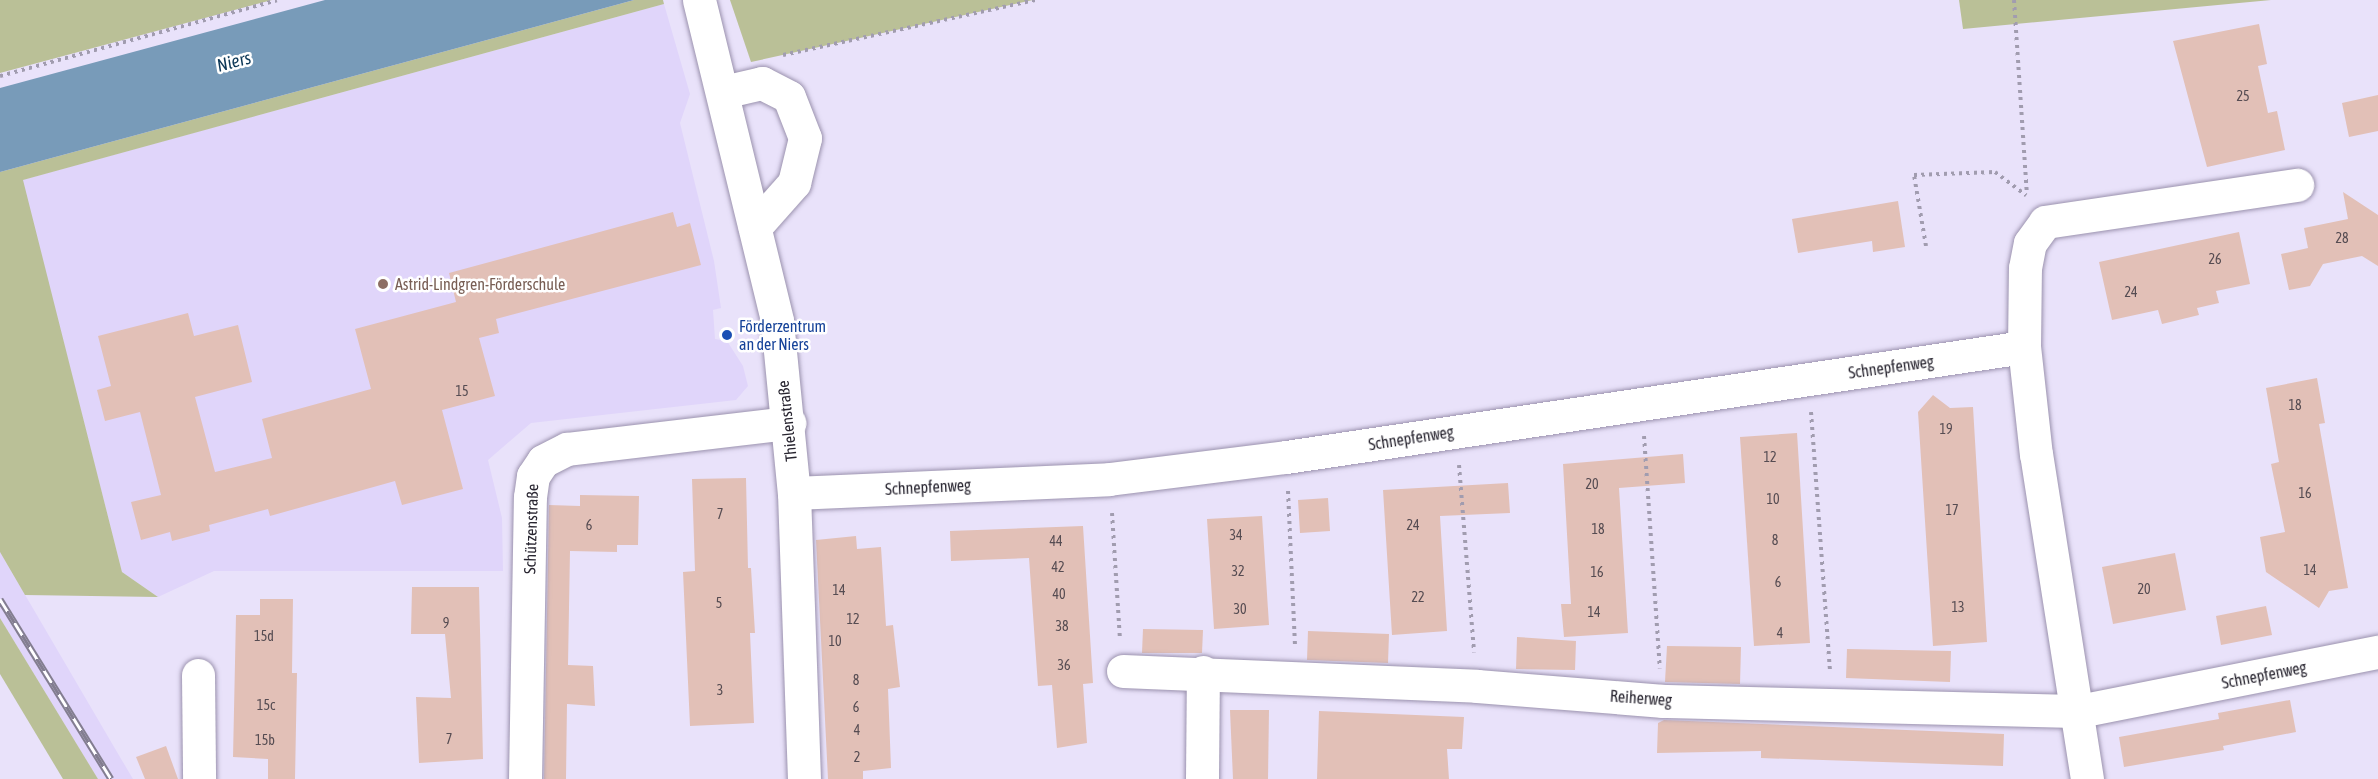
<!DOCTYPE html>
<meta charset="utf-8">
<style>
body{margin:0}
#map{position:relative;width:2378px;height:779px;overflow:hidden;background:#e9e2fa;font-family:"Asap Condensed",sans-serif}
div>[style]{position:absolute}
.built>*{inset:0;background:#e0d5fa}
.green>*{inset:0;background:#bac097}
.water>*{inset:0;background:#789bb9}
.building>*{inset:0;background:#e2c0b7}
.path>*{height:4px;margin-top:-2px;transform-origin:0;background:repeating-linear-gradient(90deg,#a19caf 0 3px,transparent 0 7.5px)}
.roads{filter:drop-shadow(0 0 2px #9b92ae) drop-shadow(0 0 2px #9b92ae)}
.minor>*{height:33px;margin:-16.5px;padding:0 16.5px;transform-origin:16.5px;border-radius:16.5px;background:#fff}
.rail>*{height:7px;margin-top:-3.5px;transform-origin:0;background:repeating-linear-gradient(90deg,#fff 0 14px,#837e90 0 28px);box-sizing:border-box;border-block:2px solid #837e90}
.dots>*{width:16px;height:16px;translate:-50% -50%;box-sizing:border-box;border:3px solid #fff;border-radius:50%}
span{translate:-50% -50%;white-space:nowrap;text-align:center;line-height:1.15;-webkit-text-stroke:5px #fff;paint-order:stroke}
.number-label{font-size:14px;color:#564c52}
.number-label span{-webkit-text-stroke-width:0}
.education-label{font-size:16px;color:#785e54}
.left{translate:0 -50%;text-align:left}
.transit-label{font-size:16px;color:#164399}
.street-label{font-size:16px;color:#282530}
.water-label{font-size:18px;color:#0d3857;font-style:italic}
</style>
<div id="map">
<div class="built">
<i style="clip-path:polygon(664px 4px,690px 94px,680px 123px,714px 261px,721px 308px,713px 310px,715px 339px,727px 341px,743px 366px,748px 386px,736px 400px,531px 423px,488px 460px,502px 518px,503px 571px,214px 571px,158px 597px,122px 572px,22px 180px)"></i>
<i style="clip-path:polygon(0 552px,117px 752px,133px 779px,98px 779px,0 618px)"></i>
</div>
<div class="green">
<i style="clip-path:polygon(0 0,272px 0,0 73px)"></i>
<i style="clip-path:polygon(634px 0,663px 0,664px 4px,23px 180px,122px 572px,158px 597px,25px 595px,0 552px,0 172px)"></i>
<i style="clip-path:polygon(730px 0,1033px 0,751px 62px)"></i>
<i style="clip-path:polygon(1959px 0,2271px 0,1963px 29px)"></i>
<i style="clip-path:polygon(0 618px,98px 779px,63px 779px,0 674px)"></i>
</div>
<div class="water">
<i style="clip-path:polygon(325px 0,634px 0,0 172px,0 88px)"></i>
</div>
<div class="building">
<i style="clip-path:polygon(2259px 24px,2267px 64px,2258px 66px,2268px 113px,2277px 111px,2285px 150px,2207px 167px,2173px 41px)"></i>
<i style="clip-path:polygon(2378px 95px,2378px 131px,2349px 137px,2342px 103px)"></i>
<i style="clip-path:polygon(2343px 192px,2378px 215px,2378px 266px,2362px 256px,2323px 264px,2310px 286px,2289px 290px,2281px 254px,2308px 248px,2304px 228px,2348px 219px)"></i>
<i style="clip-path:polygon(1898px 201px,1905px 247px,1873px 252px,1872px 241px,1798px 253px,1792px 219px)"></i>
<i style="clip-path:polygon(673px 212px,677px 227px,690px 223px,701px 265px,496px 319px,499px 333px,479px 338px,495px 396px,442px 410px,463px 489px,402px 505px,395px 481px,270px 516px,268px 509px,209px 525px,210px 531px,172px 541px,170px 532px,141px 540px,131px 502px,161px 495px,140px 412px,105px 421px,97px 390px,111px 386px,98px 336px,188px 313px,194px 336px,238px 325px,252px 382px,195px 397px,215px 472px,272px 458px,262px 419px,371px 389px,355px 329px,456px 302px,449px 273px)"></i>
<i style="clip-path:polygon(2239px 232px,2250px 284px,2216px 291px,2219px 303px,2197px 308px,2199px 315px,2162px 324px,2158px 310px,2112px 320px,2099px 262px)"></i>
<i style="clip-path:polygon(2317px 378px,2325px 423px,2319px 424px,2348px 588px,2329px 591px,2319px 608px,2266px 572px,2260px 537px,2285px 532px,2271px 464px,2279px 462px,2266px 388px)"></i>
<i style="clip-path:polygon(1933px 395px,1950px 408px,1973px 407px,1987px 642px,1933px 646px,1918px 412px)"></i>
<i style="clip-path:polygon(1797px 433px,1810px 643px,1754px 646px,1740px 437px)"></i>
<i style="clip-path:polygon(1683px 454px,1685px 483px,1619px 488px,1628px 633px,1564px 637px,1561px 604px,1571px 604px,1563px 464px)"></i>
<i style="clip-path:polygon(746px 478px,748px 568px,751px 568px,755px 633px,750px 633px,754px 723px,690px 726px,683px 572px,695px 571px,692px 479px)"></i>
<i style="clip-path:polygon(1508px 483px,1510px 513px,1440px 516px,1447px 631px,1392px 635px,1383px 490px)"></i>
<i style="clip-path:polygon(580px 495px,639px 496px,638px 545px,617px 545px,617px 552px,570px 551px,568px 665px,593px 666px,595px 706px,567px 704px,566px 779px,544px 779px,549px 505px,580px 506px)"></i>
<i style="clip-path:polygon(1328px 498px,1330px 531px,1300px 533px,1298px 500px)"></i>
<i style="clip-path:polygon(1262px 516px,1269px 625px,1214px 629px,1207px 519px)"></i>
<i style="clip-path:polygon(1083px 526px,1093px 683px,1083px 684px,1087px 743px,1057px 748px,1052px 685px,1038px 686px,1029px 558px,951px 561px,950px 531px)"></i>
<i style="clip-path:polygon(856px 536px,857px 549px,881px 547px,886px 626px,893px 625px,900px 687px,888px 689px,891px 768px,863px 771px,863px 779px,828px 779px,816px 540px)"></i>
<i style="clip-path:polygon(2175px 553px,2186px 610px,2113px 624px,2102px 567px)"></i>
<i style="clip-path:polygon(412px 587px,479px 587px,483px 759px,419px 763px,416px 697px,451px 698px,445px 634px,411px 634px)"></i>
<i style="clip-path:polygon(260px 599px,293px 599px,292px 673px,297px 673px,295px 779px,268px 779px,268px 759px,233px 757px,236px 615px,260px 615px)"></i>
<i style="clip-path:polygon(2266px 606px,2272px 635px,2221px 645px,2216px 616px)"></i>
<i style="clip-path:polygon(1143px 629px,1203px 630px,1202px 653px,1142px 653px)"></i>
<i style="clip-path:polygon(1308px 631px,1389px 634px,1388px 663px,1307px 660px)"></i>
<i style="clip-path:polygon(1517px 637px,1576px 641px,1575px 670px,1516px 669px)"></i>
<i style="clip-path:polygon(1667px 646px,1741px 647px,1740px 684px,1665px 682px)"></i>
<i style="clip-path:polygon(1847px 649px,1951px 651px,1950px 682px,1846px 678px)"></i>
<i style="clip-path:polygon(2290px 700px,2296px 732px,2223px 746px,2224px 750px,2124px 767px,2119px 737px,2219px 719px,2218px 713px)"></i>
<i style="clip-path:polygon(1230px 710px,1269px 710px,1268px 779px,1233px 779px)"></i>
<i style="clip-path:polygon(1319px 711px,1464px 717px,1462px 749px,1447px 749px,1449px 779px,1317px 779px)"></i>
<i style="clip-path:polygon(1664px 720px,2004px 734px,2003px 766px,1761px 758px,1761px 751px,1657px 753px,1658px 723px)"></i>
<i style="clip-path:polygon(166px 746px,178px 779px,145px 779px,136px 757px)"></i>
</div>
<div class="path">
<i style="left:2014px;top:0;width:194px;rotate:86.2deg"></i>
<i style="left:783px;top:55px;width:258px;rotate:-12.3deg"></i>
<i style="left:0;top:76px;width:287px;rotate:-15.3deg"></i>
<i style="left:1926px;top:246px;width:72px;rotate:-99.6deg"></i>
<i style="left:1914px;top:175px;width:81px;rotate:-2.1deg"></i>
<i style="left:1995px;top:172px;width:39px;rotate:37deg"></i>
<i style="left:1811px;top:412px;width:260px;rotate:85.8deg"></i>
<i style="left:1644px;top:436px;width:233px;rotate:86.1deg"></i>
<i style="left:1459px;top:465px;width:188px;rotate:85.4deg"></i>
<i style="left:1288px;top:491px;width:154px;rotate:87.4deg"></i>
<i style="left:1112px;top:513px;width:127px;rotate:86.4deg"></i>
</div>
<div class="roads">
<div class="minor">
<i style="left:699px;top:0;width:330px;rotate:76.3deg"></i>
<i style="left:777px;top:321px;width:173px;rotate:84.4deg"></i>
<i style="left:794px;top:493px;width:286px;rotate:88deg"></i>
<i style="left:723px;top:92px;width:40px;rotate:-13deg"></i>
<i style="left:762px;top:83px;width:30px;rotate:27deg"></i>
<i style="left:789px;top:97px;width:44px;rotate:68.7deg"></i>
<i style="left:805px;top:138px;width:46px;rotate:103.7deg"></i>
<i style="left:794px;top:183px;width:59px;rotate:131.6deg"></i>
<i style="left:794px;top:493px;width:315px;rotate:-2.5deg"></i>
<i style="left:1109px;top:479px;width:178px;rotate:-7.1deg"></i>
<i style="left:1286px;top:457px;width:746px;rotate:-8.48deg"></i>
<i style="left:1123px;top:671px;width:354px;rotate:2.4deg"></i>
<i style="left:1477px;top:686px;width:187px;rotate:4.6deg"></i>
<i style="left:1663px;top:701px;width:416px;rotate:1.4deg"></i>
<i style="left:2079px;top:711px;width:305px;rotate:-11.2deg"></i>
<i style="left:198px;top:675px;width:104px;rotate:89.4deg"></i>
<i style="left:525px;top:779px;width:282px;rotate:-89deg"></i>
<i style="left:530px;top:497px;width:21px;rotate:-82deg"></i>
<i style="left:533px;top:476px;width:18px;rotate:-56deg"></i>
<i style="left:543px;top:461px;width:27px;rotate:-27deg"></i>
<i style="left:567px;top:449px;width:224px;rotate:-6.7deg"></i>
<i style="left:1202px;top:779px;width:107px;rotate:-89.5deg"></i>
<i style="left:2087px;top:779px;width:328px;rotate:-98.9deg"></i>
<i style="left:2036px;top:455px;width:109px;rotate:-96.3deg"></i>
<i style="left:2024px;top:347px;width:79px;rotate:-89.3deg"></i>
<i style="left:2025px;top:268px;width:25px;rotate:-79deg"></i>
<i style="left:2030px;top:243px;width:26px;rotate:-54deg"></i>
<i style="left:2045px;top:222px;width:255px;rotate:-8.4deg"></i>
</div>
</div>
<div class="rail">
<i style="left:0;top:599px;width:211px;rotate:58.3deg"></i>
</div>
<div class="dots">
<i style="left:383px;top:284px;background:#8d6e63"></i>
<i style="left:727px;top:335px;background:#1a4fb4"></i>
</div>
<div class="number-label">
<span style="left:2243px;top:96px">25</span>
<span style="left:2342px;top:238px">28</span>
<span style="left:2215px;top:259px">26</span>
<span style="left:2131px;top:292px">24</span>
<span style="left:462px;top:391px">15</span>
<span style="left:2295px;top:405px">18</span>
<span style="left:1946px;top:429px">19</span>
<span style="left:1770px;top:457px">12</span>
<span style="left:1592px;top:484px">20</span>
<span style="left:2305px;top:493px">16</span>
<span style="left:1773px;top:499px">10</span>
<span style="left:1952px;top:510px">17</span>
<span style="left:720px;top:514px">7</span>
<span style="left:589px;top:525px">6</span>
<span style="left:1413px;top:525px">24</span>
<span style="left:1598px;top:529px">18</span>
<span style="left:1236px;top:535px">34</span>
<span style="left:1775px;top:540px">8</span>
<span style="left:1056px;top:541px">44</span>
<span style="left:1058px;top:567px">42</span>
<span style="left:2310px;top:570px">14</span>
<span style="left:1238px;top:571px">32</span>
<span style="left:1597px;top:572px">16</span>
<span style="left:1778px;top:582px">6</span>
<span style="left:2144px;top:589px">20</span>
<span style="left:839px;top:590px">14</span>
<span style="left:1059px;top:594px">40</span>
<span style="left:1418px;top:597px">22</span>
<span style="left:719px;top:603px">5</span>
<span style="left:1958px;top:607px">13</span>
<span style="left:1240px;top:609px">30</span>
<span style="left:1594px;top:612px">14</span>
<span style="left:853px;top:619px">12</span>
<span style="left:446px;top:623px">9</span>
<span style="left:1062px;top:626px">38</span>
<span style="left:1780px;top:633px">4</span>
<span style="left:264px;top:636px">15d</span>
<span style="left:835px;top:641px">10</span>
<span style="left:1064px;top:665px">36</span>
<span style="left:856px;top:680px">8</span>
<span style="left:720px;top:690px">3</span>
<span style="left:266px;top:705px">15c</span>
<span style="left:856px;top:707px">6</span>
<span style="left:857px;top:730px">4</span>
<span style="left:449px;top:739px">7</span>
<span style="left:265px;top:740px">15b</span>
<span style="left:857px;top:757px">2</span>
</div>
<div class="education-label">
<span class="left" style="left:395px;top:284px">Astrid-Lindgren-Förderschule</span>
</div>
<div class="transit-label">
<span class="left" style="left:739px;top:335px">Förderzentrum<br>an der Niers</span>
</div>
<div class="street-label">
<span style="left:1891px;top:367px;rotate:-8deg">Schnepfenweg</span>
<span style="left:787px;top:421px;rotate:-96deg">Thielenstraße</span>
<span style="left:1411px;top:438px;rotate:-9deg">Schnepfenweg</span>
<span style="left:928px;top:487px;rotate:-3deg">Schnepfenweg</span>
<span style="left:531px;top:529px;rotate:-88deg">Schützenstraße</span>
<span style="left:2264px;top:675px;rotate:-11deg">Schnepfenweg</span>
<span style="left:1641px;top:698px;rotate:4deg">Reiherweg</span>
</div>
<div class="water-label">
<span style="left:234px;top:62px;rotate:-15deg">Niers</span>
</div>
</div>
